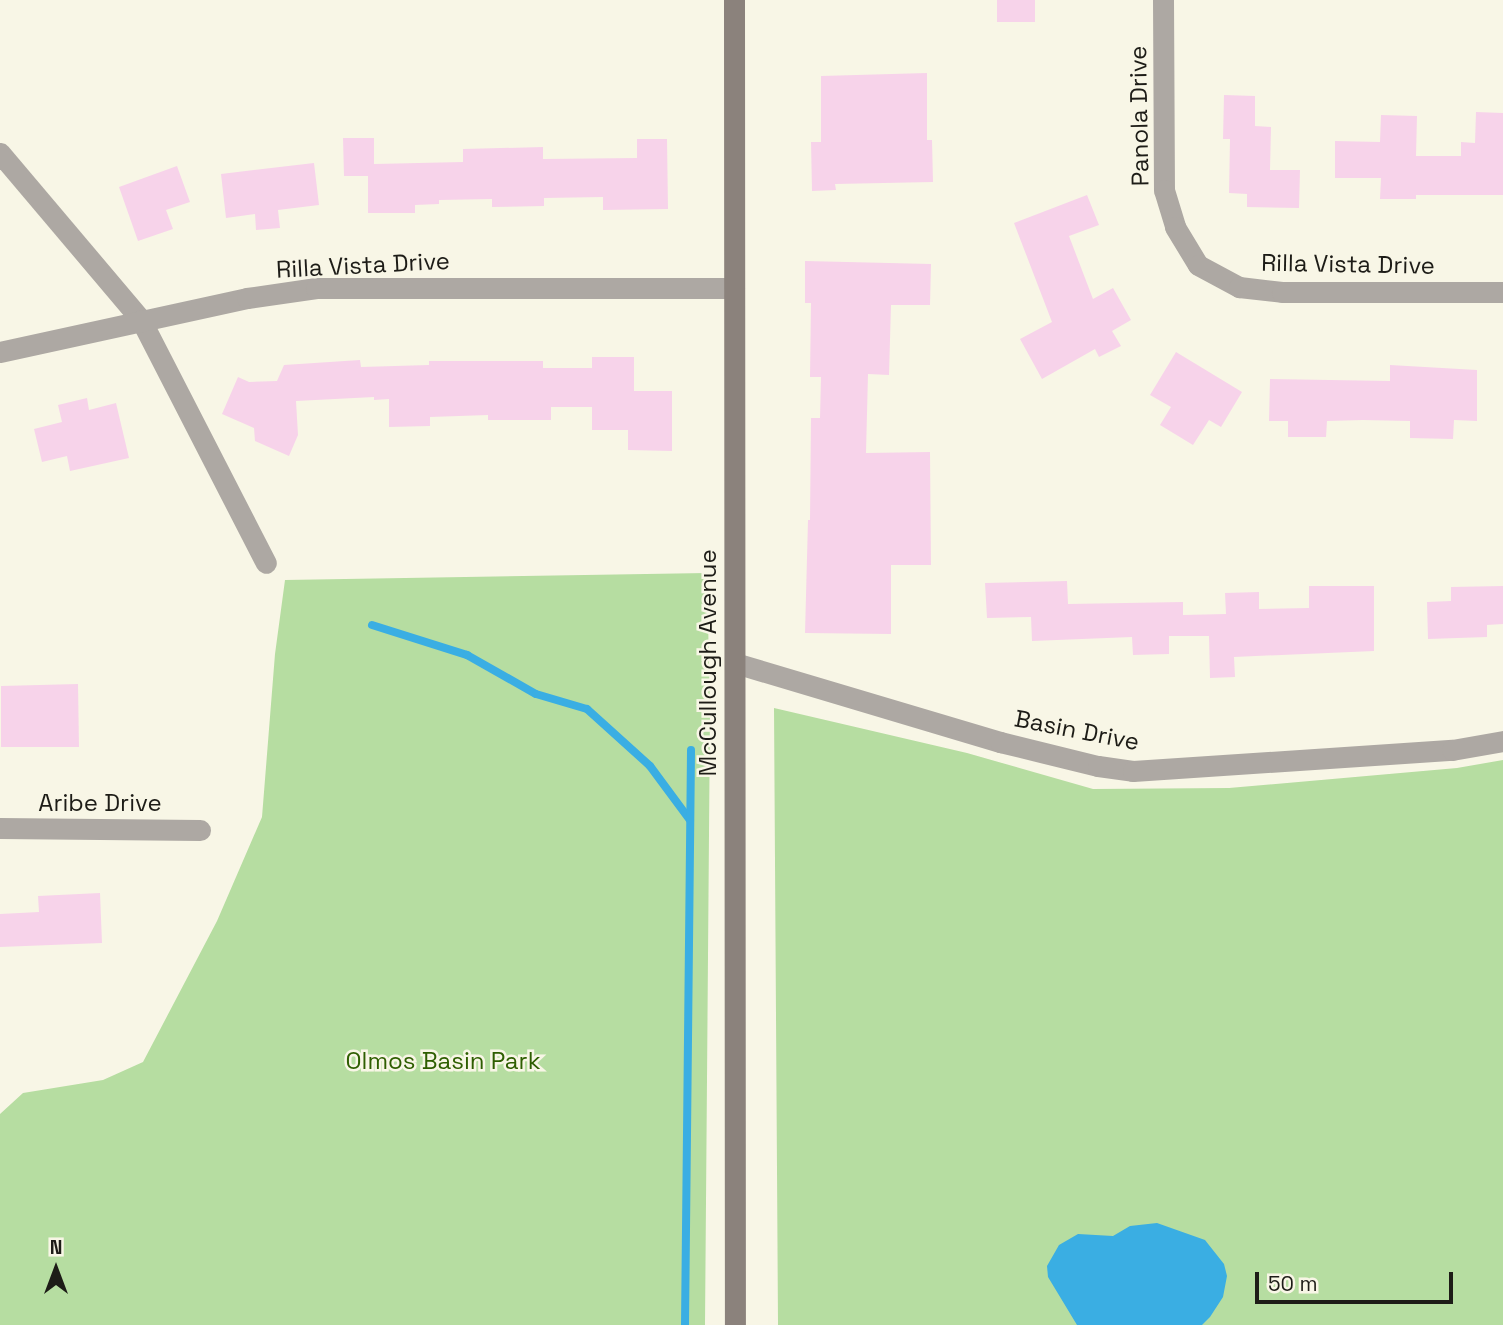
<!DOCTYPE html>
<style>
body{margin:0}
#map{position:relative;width:1503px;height:1325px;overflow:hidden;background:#f8f6e6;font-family:"Space Grotesk",sans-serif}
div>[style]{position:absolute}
.green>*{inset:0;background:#b6dda1}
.water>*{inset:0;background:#3aaee3}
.stream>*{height:8px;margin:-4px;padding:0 4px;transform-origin:4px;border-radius:4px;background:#3aaee3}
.building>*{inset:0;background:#f7d3ea}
.minor>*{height:21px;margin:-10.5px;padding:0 10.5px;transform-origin:10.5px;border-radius:10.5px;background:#ada8a3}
.secondary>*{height:21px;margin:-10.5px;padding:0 10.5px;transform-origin:10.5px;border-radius:10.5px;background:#8b827c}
span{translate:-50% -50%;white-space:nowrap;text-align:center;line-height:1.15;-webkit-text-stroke:5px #f8f6e6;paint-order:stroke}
.street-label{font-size:24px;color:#1d1c17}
.park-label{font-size:24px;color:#2e5e01}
.north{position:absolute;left:21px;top:1234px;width:70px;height:70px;-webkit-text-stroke:5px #f8f6e6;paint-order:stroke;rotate:0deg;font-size:19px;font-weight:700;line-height:28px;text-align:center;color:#1d1c17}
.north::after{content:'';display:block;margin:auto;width:24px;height:32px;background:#1d1c17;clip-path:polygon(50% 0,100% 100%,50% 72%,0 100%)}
.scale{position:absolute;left:1255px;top:1272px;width:198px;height:32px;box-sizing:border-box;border:4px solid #1d1c17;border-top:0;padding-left:9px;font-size:21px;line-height:24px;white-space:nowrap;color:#1d1c17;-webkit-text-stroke:5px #f8f6e6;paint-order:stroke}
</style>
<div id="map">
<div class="green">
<i style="clip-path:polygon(707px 573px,710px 712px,705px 1325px,0 1325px,0 1114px,23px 1093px,103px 1080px,143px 1062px,217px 921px,262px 817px,275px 654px,285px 580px)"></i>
<i style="clip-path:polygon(774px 708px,967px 753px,1093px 789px,1229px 788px,1457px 768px,1503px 760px,1503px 1325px,778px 1325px)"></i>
</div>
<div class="water">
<i style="clip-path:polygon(1157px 1223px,1205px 1240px,1224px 1264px,1227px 1276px,1223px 1297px,1210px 1317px,1202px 1325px,1077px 1325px,1048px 1277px,1047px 1266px,1059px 1245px,1078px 1234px,1113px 1236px,1130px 1226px)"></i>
</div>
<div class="stream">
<i style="left:372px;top:625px;width:100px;rotate:17.5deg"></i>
<i style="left:467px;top:655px;width:79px;rotate:29.5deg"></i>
<i style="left:536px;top:694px;width:53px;rotate:16.4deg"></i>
<i style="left:587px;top:709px;width:85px;rotate:42.1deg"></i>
<i style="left:650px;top:766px;width:67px;rotate:53.5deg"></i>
<i style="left:685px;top:1325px;width:575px;rotate:-89.4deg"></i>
</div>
<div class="building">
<i style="clip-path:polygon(997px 0,1035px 0,1035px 22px,997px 22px)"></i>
<i style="clip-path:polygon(927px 73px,927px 140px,932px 140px,933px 182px,835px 184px,836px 190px,812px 191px,811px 142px,821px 142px,821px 76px)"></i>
<i style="clip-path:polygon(1224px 95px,1255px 96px,1255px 126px,1271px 127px,1270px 170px,1300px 170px,1299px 208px,1247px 207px,1247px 194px,1229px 193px,1230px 139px,1223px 139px)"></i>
<i style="clip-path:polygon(1476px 112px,1503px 113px,1503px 195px,1416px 195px,1416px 199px,1380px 199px,1381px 178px,1335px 178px,1335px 141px,1380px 142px,1381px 115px,1417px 116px,1416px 156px,1461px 156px,1461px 142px,1475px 143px)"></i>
<i style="clip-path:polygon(343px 138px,374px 138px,374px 164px,463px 162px,463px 149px,543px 147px,543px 159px,637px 158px,637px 139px,667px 139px,668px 209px,603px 210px,603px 197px,544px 198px,544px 206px,492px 207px,492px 199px,439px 200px,439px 204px,415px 205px,415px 213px,368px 213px,368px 176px,344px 176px)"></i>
<i style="clip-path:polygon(314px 163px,319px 205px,278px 210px,280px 228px,256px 230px,255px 214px,226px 218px,221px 174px)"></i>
<i style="clip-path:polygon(177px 166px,190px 202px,166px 210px,173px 229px,138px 241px,119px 187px)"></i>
<i style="clip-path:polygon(1087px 195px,1099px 225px,1069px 236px,1093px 299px,1113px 288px,1131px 320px,1112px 331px,1121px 346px,1099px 357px,1095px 349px,1042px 379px,1020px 339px,1052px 322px,1014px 223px)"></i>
<i style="clip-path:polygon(805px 261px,931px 264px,930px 305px,891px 305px,889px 375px,868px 374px,866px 453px,930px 452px,931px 565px,891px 565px,891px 634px,805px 633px,808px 520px,810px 520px,811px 418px,820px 418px,821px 377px,810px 377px,811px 303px,805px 303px)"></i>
<i style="clip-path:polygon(1176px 352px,1242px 392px,1221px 427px,1209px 420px,1193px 445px,1160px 425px,1171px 407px,1150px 395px)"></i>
<i style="clip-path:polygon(592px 357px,634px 357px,634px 391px,672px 391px,672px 451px,628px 450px,628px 430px,592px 430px,592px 407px,551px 407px,551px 420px,488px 420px,488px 415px,430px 417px,430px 426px,389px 427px,389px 399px,374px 400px,374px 397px,296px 401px,298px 435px,289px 456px,255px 441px,254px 428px,222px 414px,238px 377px,249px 382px,277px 381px,284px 365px,360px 360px,361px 367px,429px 365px,429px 361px,543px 361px,543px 368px,592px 368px)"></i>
<i style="clip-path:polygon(1390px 365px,1477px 370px,1477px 421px,1454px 420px,1453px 439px,1410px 438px,1410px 421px,1363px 420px,1327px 421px,1326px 437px,1288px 437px,1288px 421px,1269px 421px,1270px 379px,1390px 381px)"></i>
<i style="clip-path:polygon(87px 398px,89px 410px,116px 403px,129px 458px,70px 471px,67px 456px,42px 462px,34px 429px,62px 422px,58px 405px)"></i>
<i style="clip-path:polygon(1067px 581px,1068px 604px,1183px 602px,1183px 615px,1226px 614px,1225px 593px,1259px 592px,1259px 609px,1309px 608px,1309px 586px,1374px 586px,1374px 651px,1234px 657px,1235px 677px,1210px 678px,1209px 636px,1169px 636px,1169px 654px,1133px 655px,1132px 637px,1032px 641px,1031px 617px,987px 618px,985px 583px)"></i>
<i style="clip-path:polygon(1503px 586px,1503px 624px,1487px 625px,1487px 637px,1428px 639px,1427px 602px,1451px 601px,1451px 587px)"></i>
<i style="clip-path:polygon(78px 684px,79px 747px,1px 747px,1px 686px)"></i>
<i style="clip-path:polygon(100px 893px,102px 943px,0 947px,0 914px,39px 912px,38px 896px)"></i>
</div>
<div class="minor">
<i style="left:1163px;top:0;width:190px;rotate:89.7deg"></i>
<i style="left:1164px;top:190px;width:39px;rotate:73deg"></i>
<i style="left:1175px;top:227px;width:44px;rotate:58.8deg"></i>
<i style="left:1198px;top:265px;width:47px;rotate:28.2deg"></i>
<i style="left:1239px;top:287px;width:43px;rotate:6.6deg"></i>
<i style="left:1282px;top:292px;width:221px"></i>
<i style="left:0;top:153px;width:219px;rotate:49.8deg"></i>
<i style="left:141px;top:320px;width:273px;rotate:62.8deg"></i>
<i style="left:0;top:352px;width:253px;rotate:-12.3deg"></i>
<i style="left:247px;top:298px;width:70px;rotate:-8.2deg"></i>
<i style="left:316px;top:288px;width:418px"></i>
<i style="left:735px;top:663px;width:277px;rotate:16.6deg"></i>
<i style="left:1000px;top:742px;width:101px;rotate:13.8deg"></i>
<i style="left:1098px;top:766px;width:35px;rotate:8deg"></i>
<i style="left:1133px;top:771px;width:320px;rotate:-3.8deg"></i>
<i style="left:1452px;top:750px;width:52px;rotate:-10deg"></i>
<i style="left:0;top:828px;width:200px;rotate:0.6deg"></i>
</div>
<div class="secondary">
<i style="left:734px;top:0;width:1325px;rotate:89.96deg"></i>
</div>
<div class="street-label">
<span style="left:1139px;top:116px;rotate:-91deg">Panola Drive</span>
<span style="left:1348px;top:264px;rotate:1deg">Rilla Vista Drive</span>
<span style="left:363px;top:265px;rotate:-3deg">Rilla Vista Drive</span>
<span style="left:708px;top:663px;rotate:-90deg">McCullough Avenue</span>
<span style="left:1077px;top:730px;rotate:11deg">Basin Drive</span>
<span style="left:100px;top:803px">Aribe Drive</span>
</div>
<div class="park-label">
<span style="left:443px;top:1061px">Olmos Basin Park</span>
</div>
<div class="north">N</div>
<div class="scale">50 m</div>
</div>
